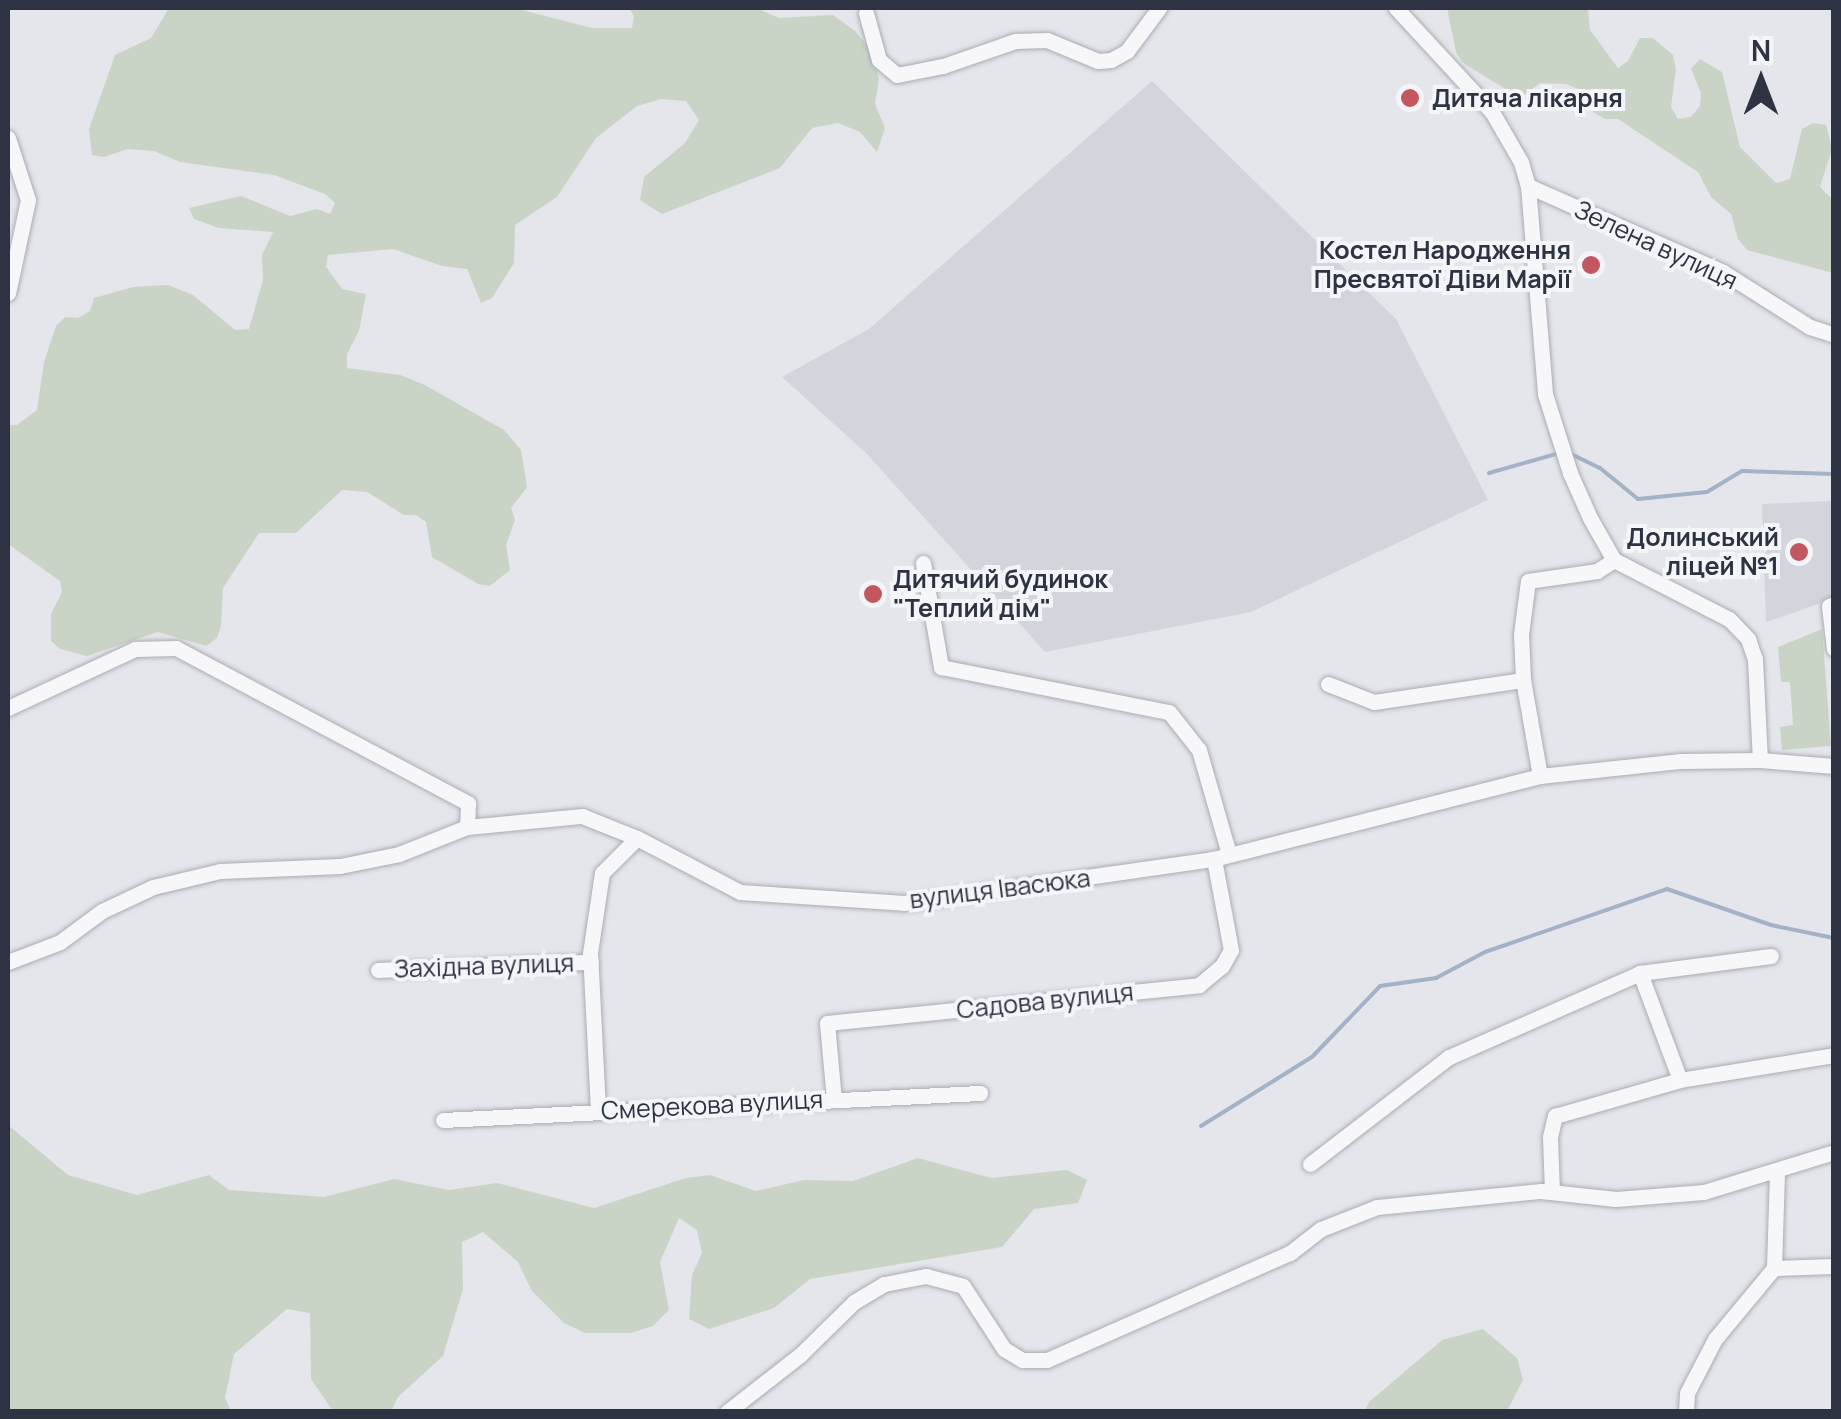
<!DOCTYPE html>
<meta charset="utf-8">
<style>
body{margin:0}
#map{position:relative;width:1841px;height:1419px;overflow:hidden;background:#e4e6eb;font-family:Manrope,sans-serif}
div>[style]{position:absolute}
.built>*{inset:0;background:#d3d5dc}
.green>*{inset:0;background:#c9d4c6}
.stream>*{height:4px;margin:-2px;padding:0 2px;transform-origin:2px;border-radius:2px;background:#a3b2c7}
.roads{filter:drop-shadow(0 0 2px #a9adb5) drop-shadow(0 0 2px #a9adb5)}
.minor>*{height:15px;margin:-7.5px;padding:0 7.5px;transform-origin:7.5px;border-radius:7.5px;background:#f7f7f9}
.dots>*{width:28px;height:28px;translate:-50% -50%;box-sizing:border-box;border:5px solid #f4f5f8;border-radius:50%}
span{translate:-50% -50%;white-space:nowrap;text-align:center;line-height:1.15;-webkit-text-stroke:8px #f4f5f8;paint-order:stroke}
.poi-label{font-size:25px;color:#2d3342;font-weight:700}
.left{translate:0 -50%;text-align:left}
.right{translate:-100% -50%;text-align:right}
.street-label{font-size:25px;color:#2d3342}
.frame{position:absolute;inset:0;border:10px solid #2d3342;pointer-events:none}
.north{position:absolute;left:1711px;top:30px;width:100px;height:100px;-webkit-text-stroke:8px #f4f5f8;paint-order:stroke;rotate:0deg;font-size:28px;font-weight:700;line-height:40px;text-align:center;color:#2d3342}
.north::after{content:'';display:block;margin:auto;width:35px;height:45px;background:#2d3342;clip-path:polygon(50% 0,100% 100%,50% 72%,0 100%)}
</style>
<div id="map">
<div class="built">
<i style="clip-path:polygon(1152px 81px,1396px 319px,1488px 500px,1251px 612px,1045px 652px,866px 453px,782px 377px,869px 329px)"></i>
<i style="clip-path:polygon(1833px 501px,1833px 599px,1766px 622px,1762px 504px)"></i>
</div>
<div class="green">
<i style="clip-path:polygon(169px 8px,514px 8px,592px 28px,632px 28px,634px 16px,629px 8px,756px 8px,779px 18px,833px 15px,855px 31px,873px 53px,879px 79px,875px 104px,885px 128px,877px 152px,860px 132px,838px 123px,812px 128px,780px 168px,662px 214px,640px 200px,644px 177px,685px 143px,699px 120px,686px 101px,661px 99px,637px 106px,596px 138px,557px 197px,515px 225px,514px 263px,492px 298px,481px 303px,467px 269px,442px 266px,393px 249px,328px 255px,326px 267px,342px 289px,366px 294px,359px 331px,347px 354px,347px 368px,400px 375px,425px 385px,504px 430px,521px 450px,527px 487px,511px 508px,515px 520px,506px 545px,510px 570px,490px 586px,478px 584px,432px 557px,426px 522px,416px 515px,404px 515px,367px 492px,342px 490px,296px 533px,259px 533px,223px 588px,221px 626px,217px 638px,206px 646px,158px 632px,87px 656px,60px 649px,51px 641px,51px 614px,62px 592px,60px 581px,8px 544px,8px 425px,17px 425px,37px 410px,44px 362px,56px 326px,65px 317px,78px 318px,90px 311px,94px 298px,133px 287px,168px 285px,193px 295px,235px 330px,249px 329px,263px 280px,262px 255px,273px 232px,219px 228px,194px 219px,189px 208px,241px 196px,290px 216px,317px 209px,330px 214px,335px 203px,325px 194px,274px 175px,180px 162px,154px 151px,128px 149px,104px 157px,92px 155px,89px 129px,115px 55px,151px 38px)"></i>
<i style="clip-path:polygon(1447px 8px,1588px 8px,1590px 30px,1618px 68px,1628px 61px,1640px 38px,1653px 38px,1673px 55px,1676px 69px,1671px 107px,1678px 119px,1691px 117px,1700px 106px,1701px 93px,1691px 69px,1700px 59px,1722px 72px,1740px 147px,1776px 183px,1790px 179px,1802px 129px,1813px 123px,1826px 125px,1832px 149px,1820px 187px,1833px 200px,1833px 273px,1747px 250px,1738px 239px,1731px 214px,1711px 197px,1698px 172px,1618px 119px,1605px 119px,1593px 112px,1578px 89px,1566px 84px,1540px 83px,1520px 98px,1463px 63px,1456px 52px)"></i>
<i style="clip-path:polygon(1822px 629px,1831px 746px,1782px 750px,1780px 727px,1793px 725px,1790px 682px,1781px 682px,1778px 647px)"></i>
<i style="clip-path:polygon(8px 1125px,68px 1175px,137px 1195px,209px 1175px,229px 1190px,324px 1197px,394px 1179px,449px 1190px,497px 1183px,594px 1208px,686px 1178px,710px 1175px,756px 1191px,804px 1180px,853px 1181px,918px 1158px,991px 1178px,1067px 1170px,1087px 1180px,1078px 1203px,1034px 1209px,1002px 1247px,810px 1279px,774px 1308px,709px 1329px,689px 1319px,692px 1275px,702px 1253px,697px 1230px,679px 1218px,660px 1262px,669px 1310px,653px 1326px,631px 1333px,585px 1333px,564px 1323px,532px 1291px,518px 1262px,483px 1232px,462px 1242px,463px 1289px,443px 1356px,398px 1397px,391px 1411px,333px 1411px,311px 1379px,310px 1313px,287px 1309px,234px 1354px,225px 1398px,231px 1411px,8px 1411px)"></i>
<i style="clip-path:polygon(1483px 1329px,1517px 1358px,1523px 1380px,1507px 1411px,1365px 1411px,1369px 1402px,1442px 1340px)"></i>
</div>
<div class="stream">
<i style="left:1571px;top:454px;width:32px;rotate:26deg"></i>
<i style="left:1600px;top:468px;width:49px;rotate:39.2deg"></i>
<i style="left:1638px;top:499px;width:69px;rotate:-5.8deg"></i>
<i style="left:1707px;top:492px;width:41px;rotate:-31deg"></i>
<i style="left:1742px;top:471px;width:92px;rotate:1.9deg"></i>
<i style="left:1489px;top:473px;width:70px;rotate:-15.8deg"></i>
<i style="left:1201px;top:1126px;width:131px;rotate:-31.9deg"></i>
<i style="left:1312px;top:1057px;width:98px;rotate:-46.2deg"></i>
<i style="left:1380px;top:986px;width:57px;rotate:-8.1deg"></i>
<i style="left:1436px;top:978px;width:55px;rotate:-28deg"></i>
<i style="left:1485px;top:952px;width:193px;rotate:-19.1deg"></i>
<i style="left:1667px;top:889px;width:110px;rotate:19.1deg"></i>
<i style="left:1771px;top:925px;width:64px;rotate:11.7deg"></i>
</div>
<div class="roads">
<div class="minor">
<i style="left:1396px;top:8px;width:142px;rotate:47.3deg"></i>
<i style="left:1492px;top:112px;width:58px;rotate:59.9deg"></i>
<i style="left:1521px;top:162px;width:25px;rotate:74deg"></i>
<i style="left:1528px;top:186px;width:209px;rotate:85.3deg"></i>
<i style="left:1545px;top:394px;width:83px;rotate:72.4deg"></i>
<i style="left:1570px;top:473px;width:49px;rotate:66deg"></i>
<i style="left:1590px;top:518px;width:48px;rotate:60.3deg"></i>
<i style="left:1614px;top:560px;width:129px;rotate:27.2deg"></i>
<i style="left:1729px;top:619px;width:28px;rotate:46deg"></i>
<i style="left:1748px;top:639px;width:21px;rotate:71deg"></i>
<i style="left:1755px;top:659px;width:101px;rotate:87.2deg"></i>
<i style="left:866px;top:13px;width:49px;rotate:74.5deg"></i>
<i style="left:879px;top:60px;width:23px;rotate:40deg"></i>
<i style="left:897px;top:75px;width:47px;rotate:-11.1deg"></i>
<i style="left:943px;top:66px;width:76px;rotate:-19.1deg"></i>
<i style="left:1015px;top:41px;width:32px;rotate:-2deg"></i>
<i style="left:1047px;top:40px;width:55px;rotate:22.4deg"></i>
<i style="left:1098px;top:61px;width:13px;rotate:-4deg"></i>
<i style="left:1111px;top:60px;width:18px;rotate:-29deg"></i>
<i style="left:1127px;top:51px;width:54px;rotate:-53.3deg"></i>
<i style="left:8px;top:138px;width:65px;rotate:72.1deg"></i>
<i style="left:28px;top:200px;width:95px;rotate:102.1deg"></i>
<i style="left:1528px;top:186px;width:213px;rotate:23.8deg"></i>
<i style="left:1723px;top:272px;width:103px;rotate:32.3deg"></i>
<i style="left:1810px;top:327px;width:25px;rotate:18deg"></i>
<i style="left:923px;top:563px;width:106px;rotate:80.2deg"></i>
<i style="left:941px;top:667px;width:232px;rotate:11.2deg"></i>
<i style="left:1169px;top:712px;width:48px;rotate:51.7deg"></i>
<i style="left:1199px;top:750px;width:108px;rotate:73.9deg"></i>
<i style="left:1834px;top:604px;width:5px;rotate:158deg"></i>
<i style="left:1829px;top:606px;width:43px;rotate:83.4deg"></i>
<i style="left:1328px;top:684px;width:49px;rotate:21.4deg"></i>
<i style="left:1374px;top:702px;width:151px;rotate:-8.4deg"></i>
<i style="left:8px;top:708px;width:140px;rotate:-24.9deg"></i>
<i style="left:135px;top:649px;width:41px;rotate:-1.4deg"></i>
<i style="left:176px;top:648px;width:331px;rotate:28deg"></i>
<i style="left:468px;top:803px;width:24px;rotate:92deg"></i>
<i style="left:467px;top:827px;width:116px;rotate:-5.5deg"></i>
<i style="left:582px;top:816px;width:59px;rotate:21.8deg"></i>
<i style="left:637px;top:838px;width:116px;rotate:27.7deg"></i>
<i style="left:740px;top:892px;width:164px;rotate:3.8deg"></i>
<i style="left:904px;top:903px;width:313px;rotate:-8.1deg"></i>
<i style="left:1214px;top:859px;width:336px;rotate:-14.3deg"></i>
<i style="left:1540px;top:776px;width:142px;rotate:-6.1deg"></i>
<i style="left:1681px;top:761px;width:79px;rotate:-0.7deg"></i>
<i style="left:1760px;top:760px;width:74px;rotate:4.6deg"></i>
<i style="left:1540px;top:776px;width:97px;rotate:-100deg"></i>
<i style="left:1523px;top:680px;width:46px;rotate:-92.5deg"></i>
<i style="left:1521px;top:634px;width:53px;rotate:-82.5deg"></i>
<i style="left:1528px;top:581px;width:70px;rotate:-8.2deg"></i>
<i style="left:1597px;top:571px;width:20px;rotate:-33deg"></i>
<i style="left:8px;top:962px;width:56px;rotate:-21deg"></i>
<i style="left:60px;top:942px;width:52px;rotate:-36.4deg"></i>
<i style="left:102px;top:911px;width:56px;rotate:-25.2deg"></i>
<i style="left:153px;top:887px;width:69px;rotate:-13.4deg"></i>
<i style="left:220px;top:871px;width:120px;rotate:-2.4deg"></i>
<i style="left:340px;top:866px;width:60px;rotate:-11.5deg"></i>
<i style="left:399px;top:854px;width:73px;rotate:-21.7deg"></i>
<i style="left:378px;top:970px;width:213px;rotate:-2.2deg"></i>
<i style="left:1640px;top:973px;width:114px;rotate:69.5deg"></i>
<i style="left:834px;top:1100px;width:77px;rotate:-95.2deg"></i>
<i style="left:827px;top:1023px;width:374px;rotate:-5.8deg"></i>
<i style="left:1199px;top:985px;width:30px;rotate:-40deg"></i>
<i style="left:1222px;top:966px;width:18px;rotate:-61deg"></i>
<i style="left:1231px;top:950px;width:93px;rotate:-100.6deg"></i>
<i style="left:598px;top:1110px;width:157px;rotate:-92.9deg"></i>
<i style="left:590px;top:953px;width:81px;rotate:-81.5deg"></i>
<i style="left:602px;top:873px;width:49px;rotate:-45deg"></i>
<i style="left:443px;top:1120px;width:538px;rotate:-2.88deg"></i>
<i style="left:1310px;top:1164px;width:175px;rotate:-37.6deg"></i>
<i style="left:1449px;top:1057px;width:209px;rotate:-23.7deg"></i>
<i style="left:1640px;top:973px;width:132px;rotate:-7.4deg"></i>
<i style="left:1552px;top:1192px;width:55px;rotate:-92.1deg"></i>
<i style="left:1550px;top:1137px;width:22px;rotate:-77deg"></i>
<i style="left:1555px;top:1116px;width:130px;rotate:-16.1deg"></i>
<i style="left:1680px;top:1080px;width:156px;rotate:-9.2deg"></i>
<i style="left:1774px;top:1268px;width:96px;rotate:-88.2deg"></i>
<i style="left:1774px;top:1268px;width:60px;rotate:-1.9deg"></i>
<i style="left:727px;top:1412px;width:93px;rotate:-38deg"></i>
<i style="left:800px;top:1355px;width:76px;rotate:-44.5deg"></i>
<i style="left:854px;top:1302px;width:35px;rotate:-31deg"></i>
<i style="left:884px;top:1284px;width:43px;rotate:-10.8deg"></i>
<i style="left:926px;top:1276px;width:38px;rotate:15deg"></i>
<i style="left:963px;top:1286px;width:75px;rotate:56.9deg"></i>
<i style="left:1004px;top:1349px;width:21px;rotate:31deg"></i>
<i style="left:1022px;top:1360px;width:25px"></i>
<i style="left:1047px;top:1360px;width:266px;rotate:-23.8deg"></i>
<i style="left:1290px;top:1253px;width:39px;rotate:-38deg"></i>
<i style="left:1321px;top:1229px;width:60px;rotate:-21.4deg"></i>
<i style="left:1377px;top:1207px;width:165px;rotate:-5.6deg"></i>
<i style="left:1541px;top:1191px;width:75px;rotate:6.1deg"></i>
<i style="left:1616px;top:1199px;width:88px;rotate:-4.5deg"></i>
<i style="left:1704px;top:1192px;width:136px;rotate:-17.1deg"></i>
<i style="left:1686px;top:1412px;width:19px;rotate:-87deg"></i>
<i style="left:1687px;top:1393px;width:61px;rotate:-62.6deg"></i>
<i style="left:1715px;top:1339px;width:92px;rotate:-50.3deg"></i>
</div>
</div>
<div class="dots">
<i style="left:1410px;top:98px;background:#c2575f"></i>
<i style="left:1591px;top:265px;background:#c2575f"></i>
<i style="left:1799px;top:552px;background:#c2575f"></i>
<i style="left:873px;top:594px;background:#c2575f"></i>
</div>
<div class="poi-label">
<span class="left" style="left:1432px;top:98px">Дитяча лікарня</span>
<span class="right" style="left:1571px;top:265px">Костел Народження<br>Пресвятої Діви Марії</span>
<span class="right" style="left:1779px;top:552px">Долинський<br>ліцей №1</span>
<span class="left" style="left:893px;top:594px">Дитячий будинок<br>"Теплий дім"</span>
</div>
<div class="street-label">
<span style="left:1656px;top:245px;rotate:25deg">Зелена вулиця</span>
<span style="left:1000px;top:889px;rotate:-7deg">вулиця Івасюка</span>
<span style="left:484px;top:966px;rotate:-2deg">Західна вулиця</span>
<span style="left:1045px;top:1001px;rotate:-6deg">Садова вулиця</span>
<span style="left:712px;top:1105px;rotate:-3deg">Смерекова вулиця</span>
</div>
<div class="frame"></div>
<div class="north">N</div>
</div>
